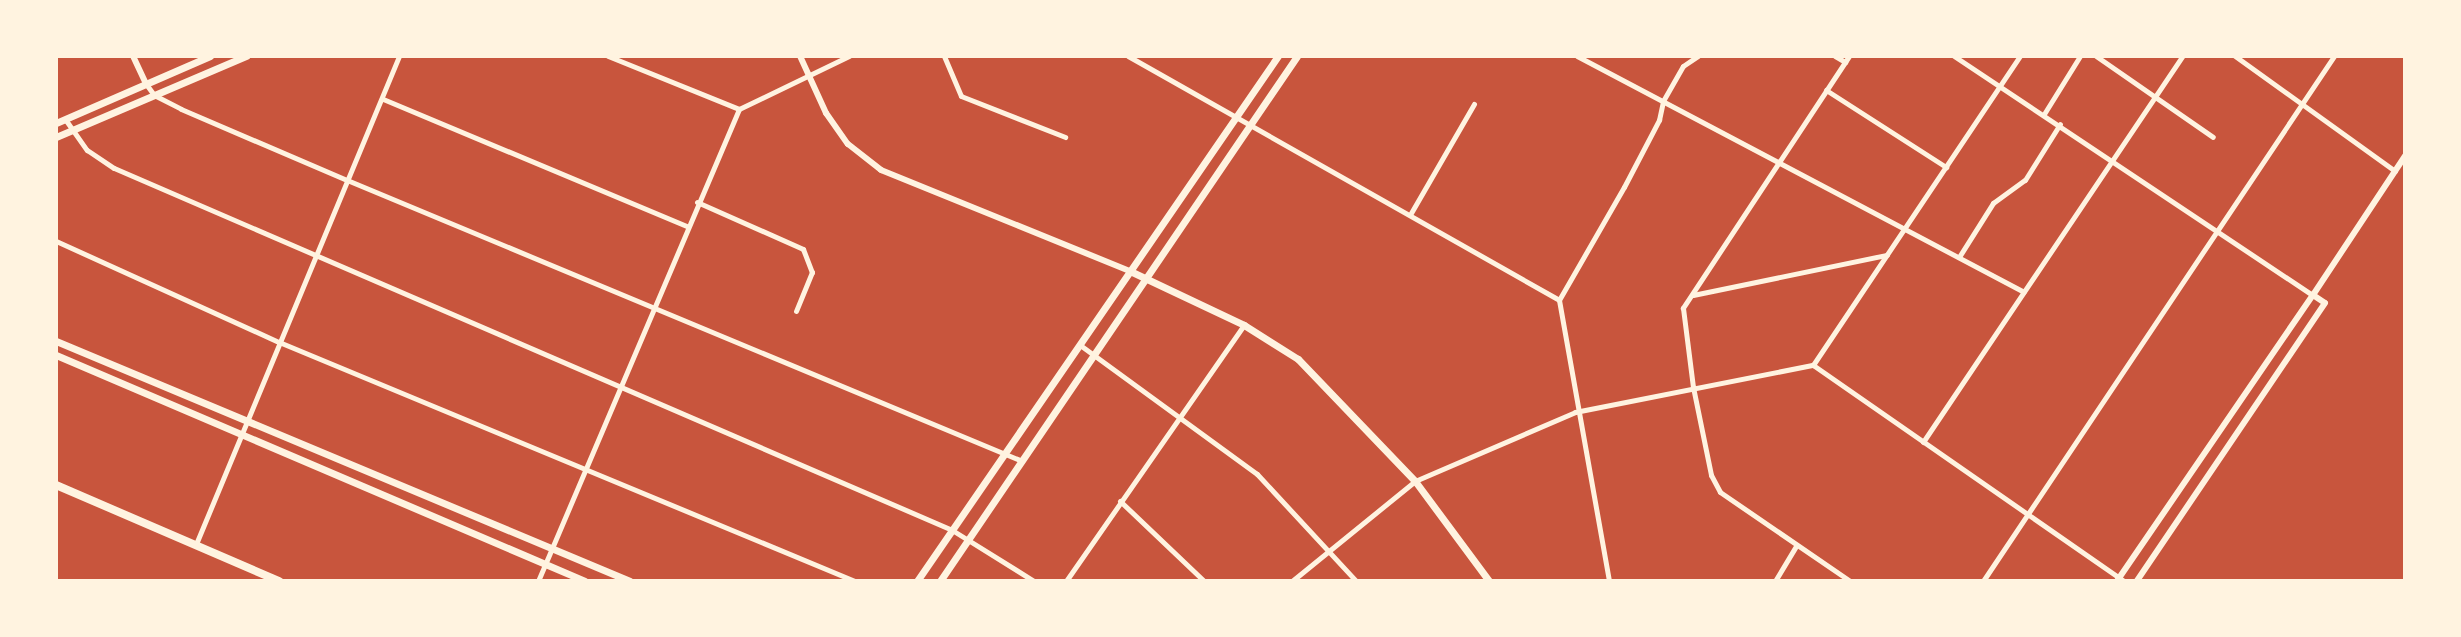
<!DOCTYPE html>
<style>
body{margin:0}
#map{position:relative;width:2461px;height:637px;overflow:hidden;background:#c8553d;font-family:"Zilla Slab",serif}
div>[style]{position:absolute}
.minor>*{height:5px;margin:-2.5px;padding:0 2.5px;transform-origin:2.5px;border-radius:2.5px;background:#fff3e0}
.tertiary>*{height:6px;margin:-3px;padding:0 3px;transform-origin:3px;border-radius:3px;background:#fff3e0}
.secondary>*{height:7px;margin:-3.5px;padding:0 3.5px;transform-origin:3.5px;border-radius:3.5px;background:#fff3e0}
.trunk>*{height:8px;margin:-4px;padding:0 4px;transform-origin:4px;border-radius:4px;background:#fff3e0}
span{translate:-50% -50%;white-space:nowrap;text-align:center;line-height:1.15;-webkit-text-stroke:7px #fff3e0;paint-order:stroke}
.frame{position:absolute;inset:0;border:58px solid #fff3e0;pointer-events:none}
</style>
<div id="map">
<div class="minor">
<i style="left:608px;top:56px;width:141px;rotate:22deg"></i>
<i style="left:944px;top:56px;width:43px;rotate:67deg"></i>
<i style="left:961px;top:96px;width:112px;rotate:21.5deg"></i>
<i style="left:1128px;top:56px;width:495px;rotate:29.5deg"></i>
<i style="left:1577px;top:56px;width:505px;rotate:27.83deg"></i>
<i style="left:1835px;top:56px;width:12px;rotate:31deg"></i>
<i style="left:1849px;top:56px;width:302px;rotate:123.4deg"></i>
<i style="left:1683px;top:308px;width:80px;rotate:82.8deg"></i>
<i style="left:1693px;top:387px;width:90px;rotate:78.4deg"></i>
<i style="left:1711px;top:475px;width:19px;rotate:62deg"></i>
<i style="left:1720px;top:492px;width:158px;rotate:34.4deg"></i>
<i style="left:1954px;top:56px;width:431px;rotate:33.7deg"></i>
<i style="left:2096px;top:56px;width:142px;rotate:34.7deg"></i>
<i style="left:2235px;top:56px;width:197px;rotate:35.7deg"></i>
<i style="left:146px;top:84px;width:14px;rotate:54deg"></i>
<i style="left:154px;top:95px;width:30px;rotate:27deg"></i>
<i style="left:181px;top:109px;width:181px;rotate:23.2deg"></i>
<i style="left:347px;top:180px;width:731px;rotate:22.6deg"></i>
<i style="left:1826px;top:90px;width:143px;rotate:32.7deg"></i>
<i style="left:383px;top:99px;width:329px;rotate:22.7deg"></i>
<i style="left:2044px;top:114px;width:68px;rotate:-58.2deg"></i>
<i style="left:65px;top:119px;width:38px;rotate:55deg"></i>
<i style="left:87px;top:150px;width:32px;rotate:34deg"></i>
<i style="left:114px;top:168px;width:913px;rotate:23.36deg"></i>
<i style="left:952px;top:530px;width:97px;rotate:31.9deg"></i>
<i style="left:697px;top:202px;width:116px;rotate:23.9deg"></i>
<i style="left:803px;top:249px;width:25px;rotate:69deg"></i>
<i style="left:812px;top:272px;width:42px;rotate:112.3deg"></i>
<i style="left:1411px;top:213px;width:126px;rotate:-60deg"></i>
<i style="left:56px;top:241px;width:245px;rotate:24.4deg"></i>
<i style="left:279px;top:342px;width:624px;rotate:22.54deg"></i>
<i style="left:1959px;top:257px;width:64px;rotate:-57.8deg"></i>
<i style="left:1993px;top:203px;width:39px;rotate:-36deg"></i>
<i style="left:2025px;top:180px;width:66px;rotate:-58deg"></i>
<i style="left:1693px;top:295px;width:198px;rotate:-11.7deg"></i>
<i style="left:1559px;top:300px;width:285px;rotate:79.9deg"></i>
<i style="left:1559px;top:300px;width:130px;rotate:-60.1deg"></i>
<i style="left:1624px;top:187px;width:76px;rotate:-62.4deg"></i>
<i style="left:1659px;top:120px;width:19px;rotate:-78deg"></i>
<i style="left:1663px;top:101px;width:40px;rotate:-60.3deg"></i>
<i style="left:1683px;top:66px;width:18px;rotate:-34deg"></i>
<i style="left:1080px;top:345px;width:219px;rotate:36.1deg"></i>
<i style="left:1257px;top:474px;width:146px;rotate:47.2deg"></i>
<i style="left:1813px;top:365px;width:379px;rotate:34.8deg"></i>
<i style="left:1923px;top:442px;width:465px;rotate:-56.1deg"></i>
<i style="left:1120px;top:501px;width:116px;rotate:43.6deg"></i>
<i style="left:196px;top:544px;width:529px;rotate:-67.41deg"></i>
<i style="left:538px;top:581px;width:513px;rotate:-66.93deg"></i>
<i style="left:739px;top:109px;width:122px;rotate:-25.7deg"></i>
<i style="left:1066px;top:581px;width:312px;rotate:-55.2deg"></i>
<i style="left:1292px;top:581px;width:159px;rotate:-39.1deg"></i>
<i style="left:1415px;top:481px;width:174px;rotate:-23.3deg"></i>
<i style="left:1575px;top:412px;width:243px;rotate:-11.2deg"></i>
<i style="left:1813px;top:365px;width:372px;rotate:-56.2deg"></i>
<i style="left:1775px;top:581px;width:41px;rotate:-59deg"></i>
<i style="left:1983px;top:581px;width:632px;rotate:-56.23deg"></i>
</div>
<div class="tertiary">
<i style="left:133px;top:56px;width:31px;rotate:65deg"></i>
<i style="left:800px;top:56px;width:63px;rotate:65.5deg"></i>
<i style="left:826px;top:113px;width:38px;rotate:55deg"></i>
<i style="left:848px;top:144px;width:42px;rotate:38.2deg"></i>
<i style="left:881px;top:170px;width:269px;rotate:22.1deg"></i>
<i style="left:2313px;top:295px;width:167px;rotate:-56.5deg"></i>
<i style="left:2117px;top:581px;width:347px;rotate:-55.6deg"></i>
<i style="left:2313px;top:295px;width:14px;rotate:34deg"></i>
<i style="left:2325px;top:303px;width:336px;rotate:124.1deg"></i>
</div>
<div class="secondary">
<i style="left:56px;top:123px;width:168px;rotate:-23.5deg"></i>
<i style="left:56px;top:137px;width:207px;rotate:-23.1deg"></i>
<i style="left:1130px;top:271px;width:126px;rotate:25.3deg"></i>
<i style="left:1244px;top:325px;width:64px;rotate:32.2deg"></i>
<i style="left:1298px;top:359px;width:169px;rotate:46.2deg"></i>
<i style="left:1415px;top:481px;width:124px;rotate:53.5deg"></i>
<i style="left:56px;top:341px;width:622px;rotate:22.69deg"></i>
<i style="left:56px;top:355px;width:575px;rotate:23.13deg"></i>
<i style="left:917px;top:581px;width:637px;rotate:-55.49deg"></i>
<i style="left:940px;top:581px;width:635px;rotate:-55.78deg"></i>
</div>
<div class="trunk">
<i style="left:56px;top:485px;width:243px;rotate:23.3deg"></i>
</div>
<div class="frame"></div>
</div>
